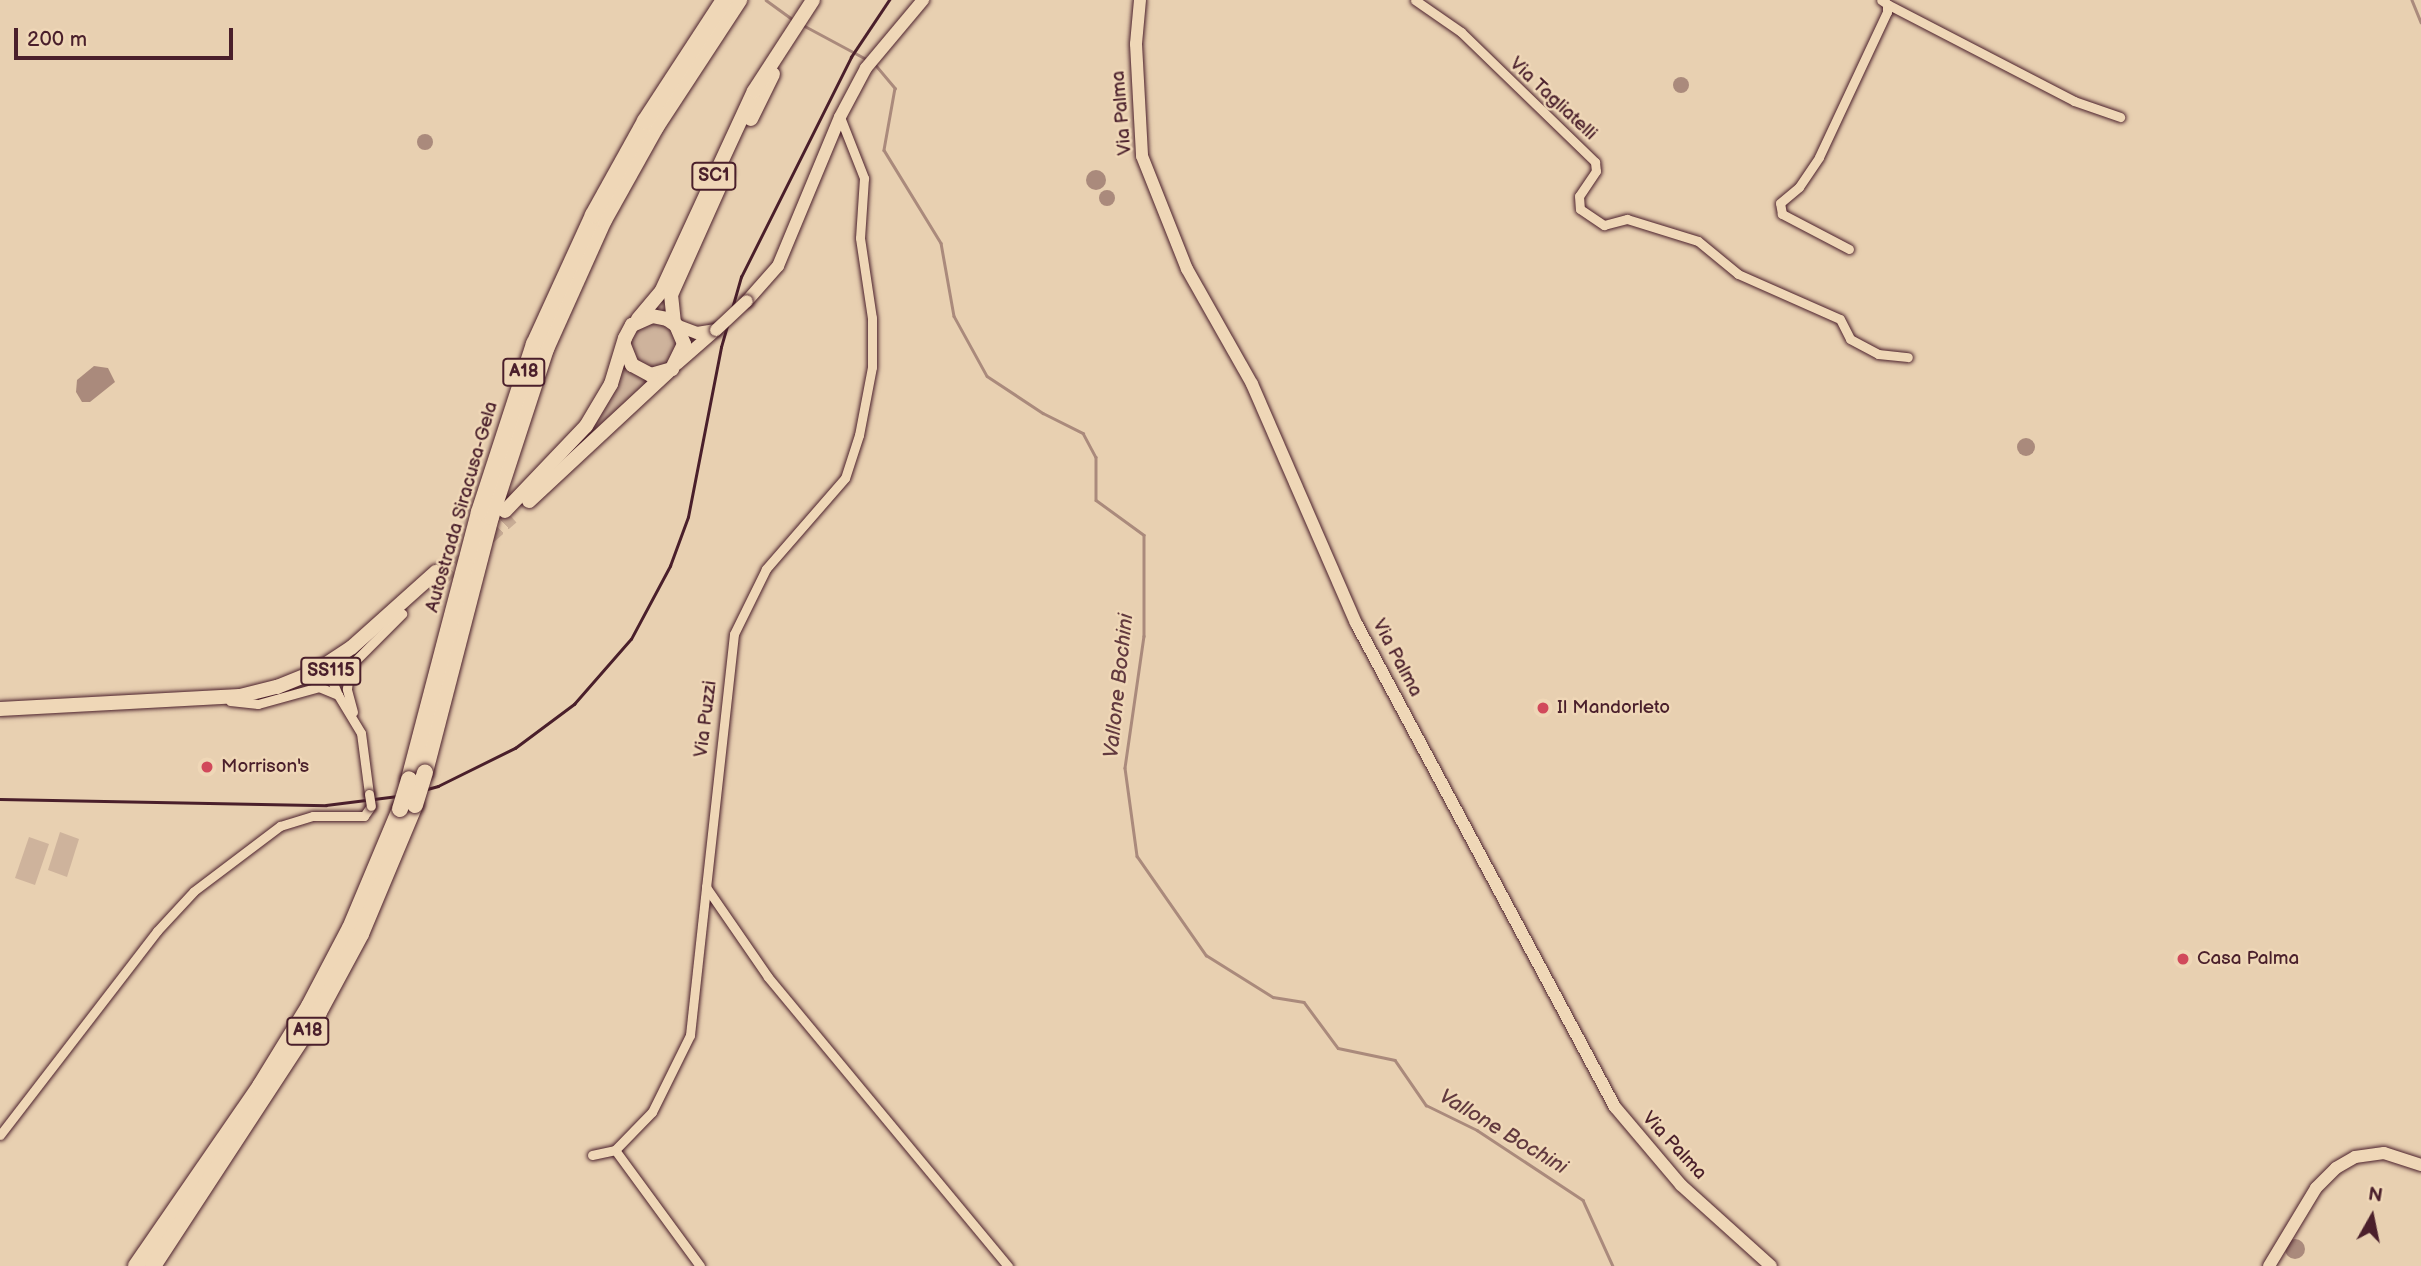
<!DOCTYPE html>
<style>
body{margin:0}
#map{position:relative;width:2421px;height:1266px;overflow:hidden;background:#e8d0b1;font-family:"Balsamiq Sans",sans-serif}
div>[style]{position:absolute}
.green>*{inset:0;background:#ceb39c}
.round{border-radius:50%}
.water>*{inset:0;background:#aa8a7c}
.stream>*{height:2.5px;margin:-1.25px;padding:0 1.25px;transform-origin:1.25px;border-radius:1.25px;background:#aa8a7c}
.primary-tunnel>*{height:14px;margin-top:-7px;transform-origin:0;background:repeating-linear-gradient(90deg,#c8ad96 0 14px,transparent 0 21px)}
.roads{filter:drop-shadow(0 0 2px #4a1f2b) drop-shadow(0 0 2px #4a1f2b)}
.street>*{height:9px;margin:-4.5px;padding:0 4.5px;transform-origin:4.5px;border-radius:4.5px;background:#efd7b7}
.secondary>*{height:12px;margin:-6px;padding:0 6px;transform-origin:6px;border-radius:6px;background:#efd7b7}
.primary>*{height:14px;margin:-7px;padding:0 7px;transform-origin:7px;border-radius:7px;background:#efd7b7}
.highway>*{height:16px;margin:-8px;padding:0 8px;transform-origin:8px;border-radius:8px;background:#efd7b7}
.rail>*{height:2.5px;margin:-1.25px;padding:0 1.25px;transform-origin:1.25px;border-radius:1.25px;background:#4a1f2b}
.bridges{filter:drop-shadow(0 0 2px #4a1f2b) drop-shadow(0 0 2px #4a1f2b)}
.street-bridge>*{height:9px;margin:-4.5px;padding:0 4.5px;transform-origin:4.5px;border-radius:4.5px;background:#efd7b7}
.secondary-bridge>*{height:12px;margin:-6px;padding:0 6px;transform-origin:6px;border-radius:6px;background:#efd7b7}
.highway-bridge>*{height:16px;margin:-8px;padding:0 8px;transform-origin:8px;border-radius:8px;background:#efd7b7}
.dots>*{width:19px;height:19px;translate:-50% -50%;box-sizing:border-box;border:4px solid #efd7b7;border-radius:50%}
span{translate:-50% -50%;white-space:nowrap;text-align:center;line-height:1.15;-webkit-text-stroke:5px #efd7b7;paint-order:stroke}
.shield-label span{padding:2px 5px;background:#efd7b7;border:2px solid;border-radius:5px;-webkit-text-stroke-width:0}
.shield-label{font-size:18px;color:#4a1f2b;font-weight:700}
.street-label{font-size:19px;color:#4a1f2b}
.poi-label{font-size:19px;color:#4a1f2b}
.left{translate:0 -50%;text-align:left}
.water-label{font-size:21px;color:#623a3f;font-style:italic}
.north{position:absolute;left:2337px;top:1182px;width:70px;height:70px;-webkit-text-stroke:5px #efd7b7;paint-order:stroke;rotate:9deg;font-size:19px;font-weight:700;line-height:28px;text-align:center;color:#4a1f2b}
.north::after{content:'';display:block;margin:auto;width:24px;height:32px;background:#4a1f2b;clip-path:polygon(50% 0,100% 100%,50% 72%,0 100%)}
.scale{position:absolute;left:14px;top:28px;width:219px;height:32px;box-sizing:border-box;border:4px solid #4a1f2b;border-top:0;padding-left:9px;font-size:21px;line-height:24px;white-space:nowrap;color:#4a1f2b;-webkit-text-stroke:5px #efd7b7;paint-order:stroke}
</style>
<div id="map">
<div class="green">
<i class="round" style="left:630px;top:321px;width:48px;height:48px"></i>
<i style="clip-path:polygon(624px 364px,652px 379px,593px 431px,592px 427px)"></i>
<i style="clip-path:polygon(60px 832px,79px 839px,67px 877px,48px 870px)"></i>
<i style="clip-path:polygon(29px 837px,49px 844px,35px 885px,15px 878px)"></i>
</div>
<div class="water">
<i class="round" style="left:1673px;top:77px;width:16px;height:16px"></i>
<i class="round" style="left:417px;top:134px;width:16px;height:16px"></i>
<i class="round" style="left:1086px;top:170px;width:20px;height:20px"></i>
<i class="round" style="left:1099px;top:190px;width:16px;height:16px"></i>
<i style="clip-path:polygon(94px 366px,108px 368px,115px 382px,90px 402px,82px 402px,76px 392px,77px 380px)"></i>
<i class="round" style="left:2017px;top:438px;width:18px;height:18px"></i>
<i class="round" style="left:2285px;top:1239px;width:20px;height:20px"></i>
</div>
<div class="stream">
<i style="left:766px;top:0;width:34px;rotate:36deg"></i>
<i style="left:2412px;top:0;width:24px;rotate:68deg"></i>
<i style="left:803px;top:25px;width:74px;rotate:28.3deg"></i>
<i style="left:874px;top:63px;width:33px;rotate:50deg"></i>
<i style="left:895px;top:88px;width:63px;rotate:100.1deg"></i>
<i style="left:884px;top:150px;width:109px;rotate:58.5deg"></i>
<i style="left:941px;top:243px;width:74px;rotate:79.9deg"></i>
<i style="left:954px;top:316px;width:68px;rotate:61.2deg"></i>
<i style="left:987px;top:376px;width:67px;rotate:33.5deg"></i>
<i style="left:1043px;top:413px;width:45px;rotate:26.6deg"></i>
<i style="left:1083px;top:433px;width:27px;rotate:62deg"></i>
<i style="left:1096px;top:457px;width:43px;rotate:90deg"></i>
<i style="left:1096px;top:500px;width:59px;rotate:36.1deg"></i>
<i style="left:1144px;top:535px;width:101px;rotate:90deg"></i>
<i style="left:1144px;top:636px;width:133px;rotate:98.2deg"></i>
<i style="left:1125px;top:768px;width:89px;rotate:82.2deg"></i>
<i style="left:1137px;top:856px;width:121px;rotate:55.1deg"></i>
<i style="left:1206px;top:955px;width:79px;rotate:32.1deg"></i>
<i style="left:1273px;top:997px;width:31px;rotate:9deg"></i>
<i style="left:1304px;top:1002px;width:57px;rotate:53.5deg"></i>
<i style="left:1338px;top:1048px;width:58px;rotate:11.9deg"></i>
<i style="left:1395px;top:1060px;width:55px;rotate:55.4deg"></i>
<i style="left:1426px;top:1105px;width:57px;rotate:26.1deg"></i>
<i style="left:1477px;top:1130px;width:127px;rotate:33.4deg"></i>
<i style="left:1583px;top:1200px;width:72px;rotate:65.6deg"></i>
</div>
<div class="primary-tunnel">
<i style="left:441px;top:579px;width:94px;rotate:-41.1deg"></i>
</div>
<div class="roads">
<div class="street">
<i style="left:1415px;top:0;width:56px;rotate:34.8deg"></i>
<i style="left:1461px;top:32px;width:187px;rotate:44.1deg"></i>
<i style="left:1595px;top:162px;width:9px;rotate:84deg"></i>
<i style="left:1596px;top:171px;width:30px;rotate:124deg"></i>
<i style="left:1579px;top:196px;width:13px;rotate:86deg"></i>
<i style="left:1580px;top:209px;width:29px;rotate:34deg"></i>
<i style="left:1604px;top:225px;width:24px;rotate:-15deg"></i>
<i style="left:1627px;top:219px;width:74px;rotate:17.2deg"></i>
<i style="left:1698px;top:241px;width:52px;rotate:39.5deg"></i>
<i style="left:1738px;top:274px;width:111px;rotate:23.8deg"></i>
<i style="left:1840px;top:319px;width:22px;rotate:63deg"></i>
<i style="left:1850px;top:339px;width:32px;rotate:28deg"></i>
<i style="left:1878px;top:354px;width:30px;rotate:6deg"></i>
<i style="left:1887px;top:4px;width:211px;rotate:27.4deg"></i>
<i style="left:2074px;top:101px;width:49px;rotate:19.2deg"></i>
<i style="left:840px;top:117px;width:66px;rotate:68.5deg"></i>
<i style="left:864px;top:178px;width:60px;rotate:93.8deg"></i>
<i style="left:860px;top:238px;width:81px;rotate:81.5deg"></i>
<i style="left:872px;top:318px;width:49px;rotate:90deg"></i>
<i style="left:872px;top:367px;width:69px;rotate:100.8deg"></i>
<i style="left:859px;top:435px;width:45px;rotate:108deg"></i>
<i style="left:845px;top:478px;width:121px;rotate:131deg"></i>
<i style="left:766px;top:569px;width:72px;rotate:116.2deg"></i>
<i style="left:734px;top:634px;width:255px;rotate:96.3deg"></i>
<i style="left:706px;top:887px;width:109px;rotate:55.4deg"></i>
<i style="left:768px;top:977px;width:376px;rotate:50.3deg"></i>
<i style="left:1849px;top:249px;width:76px;rotate:-152.4deg"></i>
<i style="left:1782px;top:214px;width:11px;rotate:-100deg"></i>
<i style="left:1780px;top:203px;width:25px;rotate:-40deg"></i>
<i style="left:1799px;top:187px;width:36px;rotate:-56deg"></i>
<i style="left:1819px;top:157px;width:160px;rotate:-64.9deg"></i>
<i style="left:1887px;top:12px;width:8px;rotate:-90deg"></i>
<i style="left:1887px;top:4px;width:7px;rotate:-146deg"></i>
<i style="left:338px;top:695px;width:21px;rotate:-113deg"></i>
<i style="left:330px;top:676px;width:16px;rotate:-60deg"></i>
<i style="left:230px;top:701px;width:28px;rotate:6deg"></i>
<i style="left:258px;top:704px;width:63px;rotate:-15.6deg"></i>
<i style="left:319px;top:687px;width:21px;rotate:23deg"></i>
<i style="left:338px;top:695px;width:44px;rotate:58.8deg"></i>
<i style="left:361px;top:733px;width:62px;rotate:82.5deg"></i>
<i style="left:353px;top:712px;width:24px;rotate:-105deg"></i>
<i style="left:347px;top:689px;width:23px;rotate:-83deg"></i>
<i style="left:350px;top:666px;width:74px;rotate:-45deg"></i>
<i style="left:0;top:1135px;width:257px;rotate:-52.4deg"></i>
<i style="left:157px;top:931px;width:54px;rotate:-47.2deg"></i>
<i style="left:194px;top:891px;width:108px;rotate:-37.1deg"></i>
<i style="left:280px;top:826px;width:34px;rotate:-17deg"></i>
<i style="left:313px;top:816px;width:51px"></i>
<i style="left:364px;top:816px;width:12px;rotate:-55deg"></i>
<i style="left:592px;top:1155px;width:24px;rotate:-12deg"></i>
<i style="left:700px;top:1266px;width:144px;rotate:-126.2deg"></i>
<i style="left:615px;top:1150px;width:53px;rotate:-45.8deg"></i>
<i style="left:652px;top:1112px;width:86px;rotate:-63.7deg"></i>
<i style="left:690px;top:1035px;width:149px;rotate:-83.8deg"></i>
</div>
<div class="secondary">
<i style="left:1140px;top:0;width:44px;rotate:95.2deg"></i>
<i style="left:1136px;top:44px;width:112px;rotate:86.9deg"></i>
<i style="left:1142px;top:156px;width:122px;rotate:68.3deg"></i>
<i style="left:1187px;top:269px;width:132px;rotate:60.5deg"></i>
<i style="left:1252px;top:384px;width:261px;rotate:66.5deg"></i>
<i style="left:1356px;top:623px;width:549px;rotate:61.85deg"></i>
<i style="left:1615px;top:1107px;width:102px;rotate:49.8deg"></i>
<i style="left:1681px;top:1185px;width:121px;rotate:42deg"></i>
<i style="left:747px;top:301px;width:47px;rotate:-48.5deg"></i>
<i style="left:778px;top:266px;width:161px;rotate:-67.4deg"></i>
<i style="left:840px;top:117px;width:55px;rotate:-62deg"></i>
<i style="left:866px;top:68px;width:89px;rotate:-50deg"></i>
<i style="left:676px;top:325px;width:22px;rotate:21deg"></i>
<i style="left:697px;top:333px;width:19px;rotate:-9deg"></i>
<i style="left:677px;top:364px;width:52px;rotate:-41.1deg"></i>
<i style="left:2269px;top:1266px;width:91px;rotate:-58.9deg"></i>
<i style="left:2316px;top:1188px;width:28px;rotate:-45deg"></i>
<i style="left:2336px;top:1168px;width:22px;rotate:-30deg"></i>
<i style="left:2355px;top:1157px;width:29px;rotate:-8deg"></i>
<i style="left:2384px;top:1153px;width:39px;rotate:18deg"></i>
</div>
<div class="primary">
<i style="left:751px;top:119px;width:50px;rotate:-63.9deg"></i>
<i style="left:638px;top:319px;width:38px;rotate:-50deg"></i>
<i style="left:662px;top:290px;width:219px;rotate:-65.2deg"></i>
<i style="left:754px;top:91px;width:108px;rotate:-57deg"></i>
<i style="left:674px;top:323px;width:28px;rotate:-96deg"></i>
<i style="left:671px;top:295px;width:135px;rotate:-65.9deg"></i>
<i style="left:529px;top:501px;width:190px;rotate:-42.9deg"></i>
<i style="left:505px;top:511px;width:117px;rotate:-46.4deg"></i>
<i style="left:586px;top:426px;width:49px;rotate:-59.2deg"></i>
<i style="left:611px;top:384px;width:48px;rotate:-73.1deg"></i>
<i style="left:625px;top:338px;width:15px;rotate:-62deg"></i>
<i style="left:632px;top:325px;width:22px;rotate:-24deg"></i>
<i style="left:652px;top:316px;width:15px;rotate:11deg"></i>
<i style="left:667px;top:319px;width:11px;rotate:34deg"></i>
<i style="left:676px;top:325px;width:21px;rotate:67deg"></i>
<i style="left:684px;top:344px;width:28px;rotate:116deg"></i>
<i style="left:672px;top:369px;width:22px;rotate:164deg"></i>
<i style="left:651px;top:375px;width:21px;rotate:-152deg"></i>
<i style="left:632px;top:365px;width:22px;rotate:-112deg"></i>
<i style="left:0;top:709px;width:240px;rotate:-3.1deg"></i>
<i style="left:240px;top:696px;width:38px;rotate:-14deg"></i>
<i style="left:277px;top:687px;width:40px;rotate:-22deg"></i>
<i style="left:314px;top:672px;width:45px;rotate:-33.3deg"></i>
<i style="left:352px;top:647px;width:113px;rotate:-41.8deg"></i>
</div>
<div class="highway">
<i style="left:425px;top:772px;width:263px;rotate:-75.5deg"></i>
<i style="left:491px;top:517px;width:177px;rotate:-71.9deg"></i>
<i style="left:546px;top:349px;width:141px;rotate:-65.8deg"></i>
<i style="left:604px;top:220px;width:107px;rotate:-60.8deg"></i>
<i style="left:656px;top:127px;width:152px;rotate:-56.8deg"></i>
<i style="left:409px;top:779px;width:276px;rotate:-75.3deg"></i>
<i style="left:479px;top:512px;width:177px;rotate:-71.9deg"></i>
<i style="left:534px;top:344px;width:142px;rotate:-65.4deg"></i>
<i style="left:593px;top:215px;width:107px;rotate:-61deg"></i>
<i style="left:645px;top:121px;width:145px;rotate:-56.9deg"></i>
<i style="left:136px;top:1266px;width:219px;rotate:-55.4deg"></i>
<i style="left:260px;top:1086px;width:94px;rotate:-58.5deg"></i>
<i style="left:309px;top:1006px;width:88px;rotate:-62.3deg"></i>
<i style="left:350px;top:928px;width:129px;rotate:-67.2deg"></i>
<i style="left:153px;top:1266px;width:303px;rotate:-56.8deg"></i>
<i style="left:319px;top:1012px;width:89px;rotate:-61.7deg"></i>
<i style="left:361px;top:934px;width:140px;rotate:-67.3deg"></i>
</div>
</div>
<div class="rail">
<i style="left:0;top:799px;width:326px;rotate:1.1deg"></i>
<i style="left:326px;top:805px;width:80px;rotate:-7.2deg"></i>
<i style="left:405px;top:795px;width:34px;rotate:-15deg"></i>
<i style="left:438px;top:786px;width:86px;rotate:-26.3deg"></i>
<i style="left:515px;top:748px;width:74px;rotate:-36.7deg"></i>
<i style="left:574px;top:704px;width:86px;rotate:-48.8deg"></i>
<i style="left:631px;top:639px;width:83px;rotate:-61.9deg"></i>
<i style="left:670px;top:566px;width:52px;rotate:-69.8deg"></i>
<i style="left:688px;top:517px;width:173px;rotate:-79deg"></i>
<i style="left:721px;top:347px;width:73px;rotate:-74.1deg"></i>
<i style="left:741px;top:277px;width:246px;rotate:-63.4deg"></i>
<i style="left:851px;top:57px;width:69px;rotate:-56.3deg"></i>
</div>
<div class="bridges">
<div class="street-bridge">
<i style="left:369px;top:794px;width:12px;rotate:81deg"></i>
</div>
<div class="secondary-bridge">
<i style="left:716px;top:330px;width:42px;rotate:-43.1deg"></i>
</div>
<div class="highway-bridge">
<i style="left:415px;top:805px;width:34px;rotate:-73deg"></i>
<i style="left:400px;top:809px;width:31px;rotate:-73deg"></i>
</div>
</div>
<div class="dots">
<i style="left:1543px;top:708px;background:#d1495b"></i>
<i style="left:207px;top:767px;background:#d1495b"></i>
<i style="left:2183px;top:959px;background:#d1495b"></i>
</div>
<div class="shield-label">
<span style="left:714px;top:176px">SC1</span>
<span style="left:524px;top:372px">A18</span>
<span style="left:331px;top:671px">SS115</span>
<span style="left:308px;top:1031px">A18</span>
</div>
<div class="street-label">
<span style="left:1553px;top:99px;rotate:43deg">Via Tagliatelli</span>
<span style="left:1122px;top:113px;rotate:-95deg">Via Palma</span>
<span style="left:462px;top:507px;rotate:-74deg">Autostrada Siracusa-Gela</span>
<span style="left:1397px;top:658px;rotate:62deg">Via Palma</span>
<span style="left:706px;top:719px;rotate:-83deg">Via Puzzi</span>
<span style="left:1674px;top:1146px;rotate:47deg">Via Palma</span>
</div>
<div class="poi-label">
<span class="left" style="left:1557px;top:708px">Il Mandorleto</span>
<span class="left" style="left:221px;top:767px">Morrison's</span>
<span class="left" style="left:2197px;top:959px">Casa Palma</span>
</div>
<div class="water-label">
<span style="left:1119px;top:686px;rotate:-84deg">Vallone Bochini</span>
<span style="left:1503px;top:1132px;rotate:31deg">Vallone Bochini</span>
</div>
<div class="north">N</div>
<div class="scale">200 m</div>
</div>
